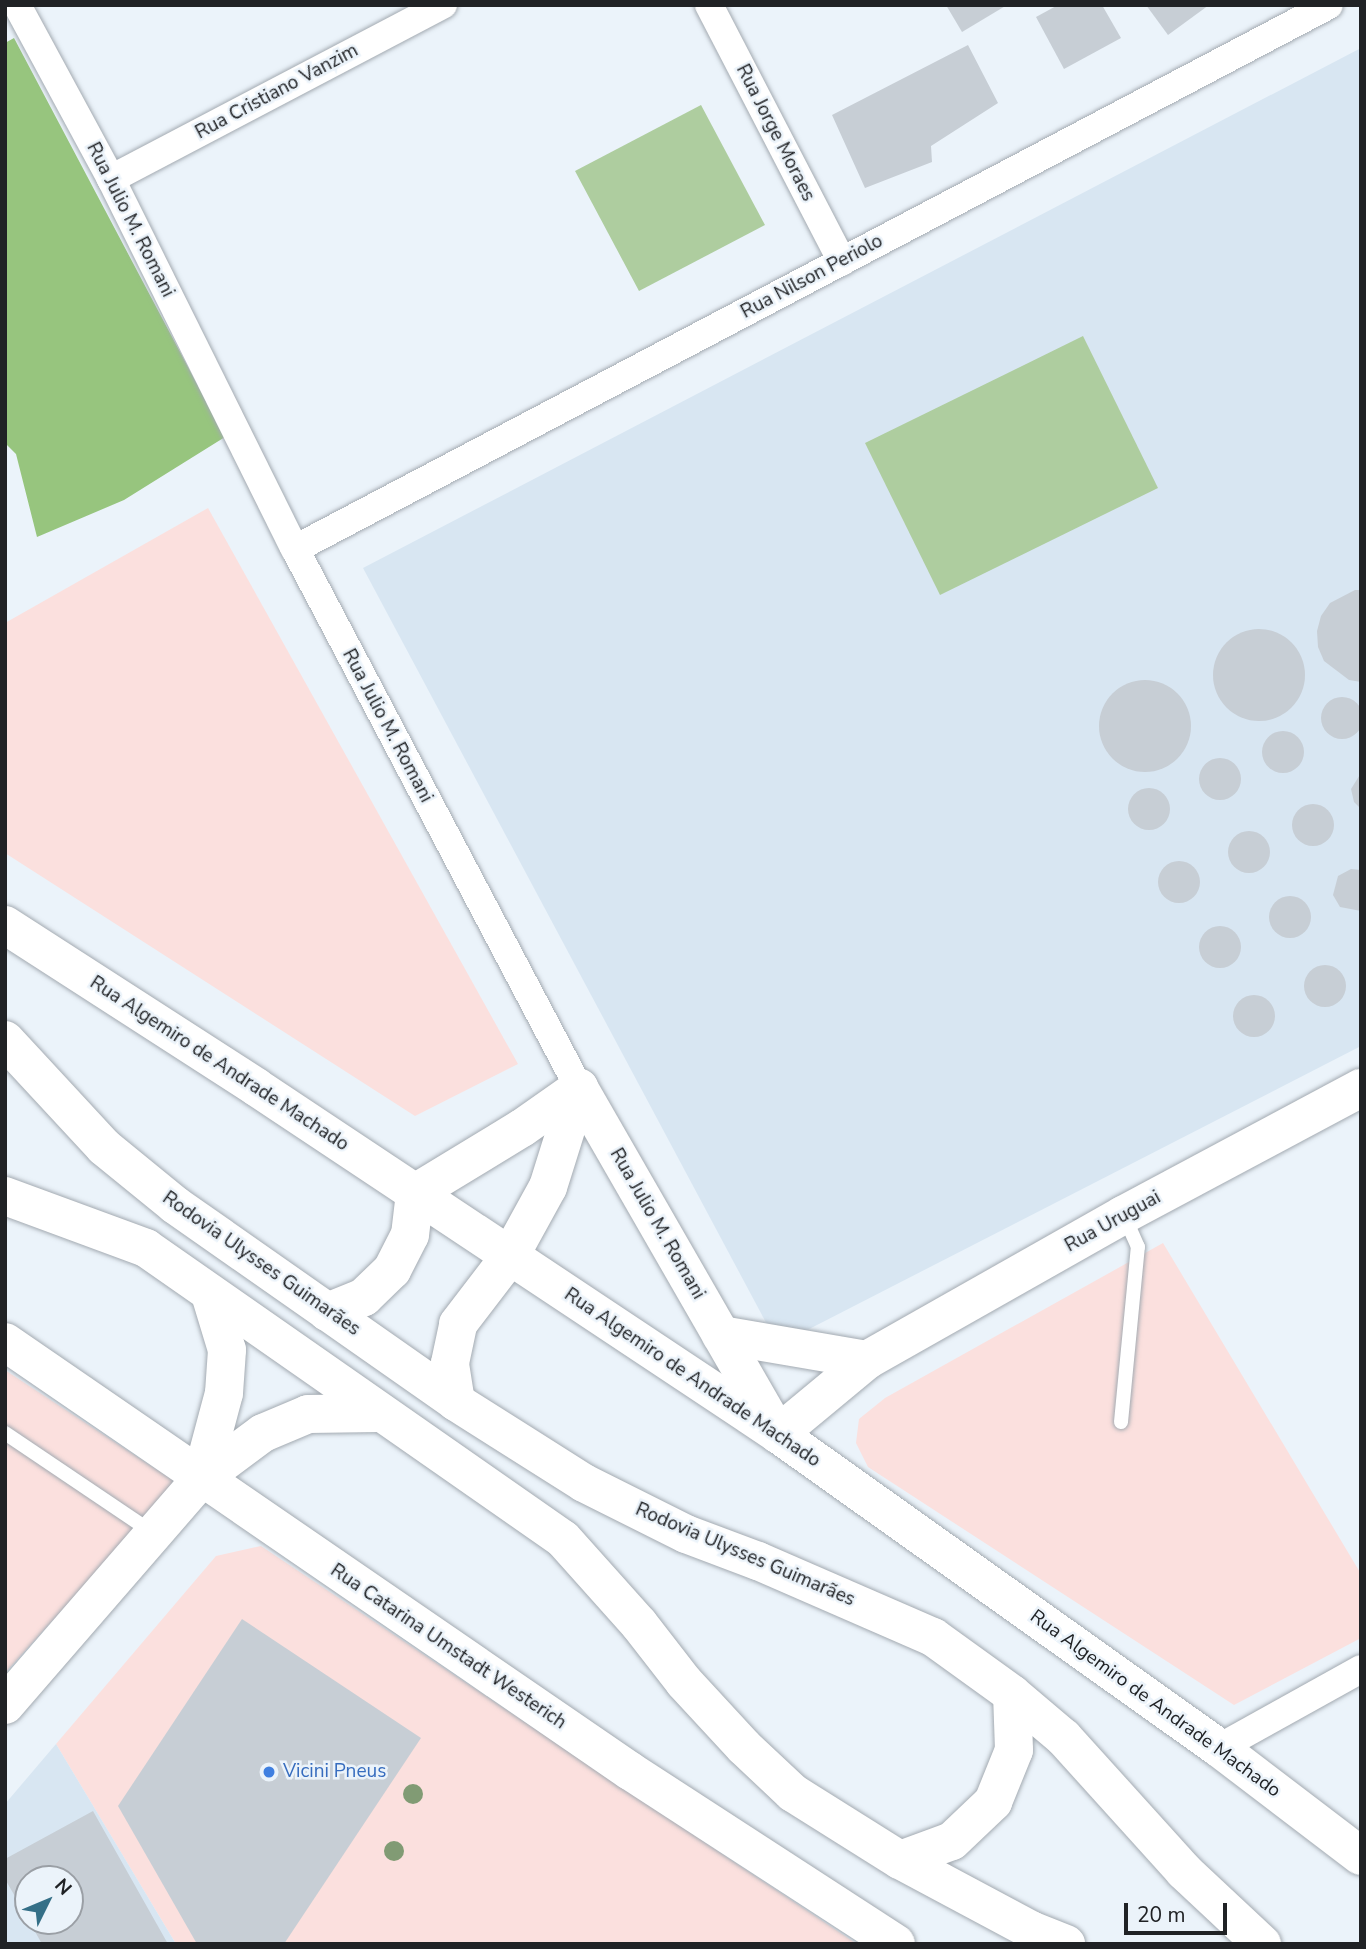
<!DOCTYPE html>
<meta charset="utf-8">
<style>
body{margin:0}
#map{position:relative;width:1366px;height:1949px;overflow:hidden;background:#ebf3fa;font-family:"Nunito Sans",sans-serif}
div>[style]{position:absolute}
.commercial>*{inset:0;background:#fbe0de}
.built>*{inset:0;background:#d8e6f2}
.green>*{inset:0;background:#aecd9f}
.forest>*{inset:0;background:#97c57e}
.building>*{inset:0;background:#c7ced5}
.round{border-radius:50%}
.roads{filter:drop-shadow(0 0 2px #a3aab1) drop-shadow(0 0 2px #a3aab1)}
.lane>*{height:14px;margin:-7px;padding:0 7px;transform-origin:7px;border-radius:7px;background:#fff}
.street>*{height:28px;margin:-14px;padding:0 14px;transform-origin:14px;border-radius:14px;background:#fff}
.secondary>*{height:38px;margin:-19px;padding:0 19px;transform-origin:19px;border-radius:19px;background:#fff}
.highway>*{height:38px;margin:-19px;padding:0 19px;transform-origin:19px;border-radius:19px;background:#fff}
.trees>*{width:20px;height:20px;margin:-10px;border-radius:50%;background:#819b74}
.dots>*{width:19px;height:19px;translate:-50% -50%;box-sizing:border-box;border:4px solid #ebf3fa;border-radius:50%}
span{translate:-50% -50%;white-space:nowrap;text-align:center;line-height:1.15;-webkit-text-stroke:5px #ebf3fa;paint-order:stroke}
.street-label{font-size:19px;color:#202225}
.shop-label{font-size:19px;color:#366cbe}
.left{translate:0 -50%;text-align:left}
.frame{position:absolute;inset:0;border:7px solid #202225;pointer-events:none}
.north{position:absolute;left:14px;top:1865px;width:70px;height:70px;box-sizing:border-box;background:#ebf3fa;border:2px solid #9a9fa5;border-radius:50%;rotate:47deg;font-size:19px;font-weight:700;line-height:28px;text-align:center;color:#202225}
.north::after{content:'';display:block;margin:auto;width:24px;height:32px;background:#346f87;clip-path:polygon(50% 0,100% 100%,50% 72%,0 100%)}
.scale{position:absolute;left:1124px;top:1903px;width:103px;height:32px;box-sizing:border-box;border:4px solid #202225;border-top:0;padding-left:9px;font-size:21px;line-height:24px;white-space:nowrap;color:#202225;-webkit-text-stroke:5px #ebf3fa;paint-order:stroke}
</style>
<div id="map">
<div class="commercial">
<i style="clip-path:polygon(208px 508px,518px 1064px,415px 1116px,5px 853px,5px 623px)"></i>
<i style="clip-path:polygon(1163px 1243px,1361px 1574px,1361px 1638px,1234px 1705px,868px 1467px,856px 1443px,859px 1419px,885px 1398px)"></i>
<i style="clip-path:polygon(5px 1370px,177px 1483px,5px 1673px)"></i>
<i style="clip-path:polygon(261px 1546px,857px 1944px,176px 1944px,56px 1744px,216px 1556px)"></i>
</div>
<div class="built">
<i style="clip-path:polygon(1361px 48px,1361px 1046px,778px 1345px,363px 568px)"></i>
<i style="clip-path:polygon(evenodd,56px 1744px,176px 1944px,5px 1944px,5px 1804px,56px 1744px,28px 1879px,70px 1879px,70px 1921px,28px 1921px,28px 1879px)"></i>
</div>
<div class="green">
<i style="clip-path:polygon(701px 105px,765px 225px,639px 291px,575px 171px)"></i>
<i style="clip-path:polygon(1083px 336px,1158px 488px,940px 595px,865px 443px)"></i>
</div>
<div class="forest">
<i style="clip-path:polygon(14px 38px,225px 437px,124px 500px,37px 537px,16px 454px,5px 443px,5px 43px)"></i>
</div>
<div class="building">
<i style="clip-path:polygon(946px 5px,1007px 5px,962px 32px)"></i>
<i style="clip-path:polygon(1058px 5px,1102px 5px,1121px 38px,1064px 69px,1036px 17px)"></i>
<i style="clip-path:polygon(1146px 5px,1209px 5px,1168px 35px)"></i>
<i style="clip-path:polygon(968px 45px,998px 103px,931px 146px,932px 162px,865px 188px,832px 115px)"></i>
<i style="clip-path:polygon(1355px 590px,1361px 590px,1361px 682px,1349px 680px,1324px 661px,1318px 647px,1317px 631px,1321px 616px,1330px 603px)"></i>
<i class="round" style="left:1213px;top:629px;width:92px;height:92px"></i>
<i class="round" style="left:1099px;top:680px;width:92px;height:92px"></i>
<i class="round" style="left:1321px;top:697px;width:42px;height:42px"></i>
<i class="round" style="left:1262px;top:731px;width:42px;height:42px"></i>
<i class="round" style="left:1199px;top:758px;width:42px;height:42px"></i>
<i style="clip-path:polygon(1361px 773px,1361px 809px,1354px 802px,1351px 789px)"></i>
<i class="round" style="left:1128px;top:788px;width:42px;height:42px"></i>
<i class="round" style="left:1292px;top:804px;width:42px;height:42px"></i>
<i class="round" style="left:1228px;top:831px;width:42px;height:42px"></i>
<i class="round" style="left:1158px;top:861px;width:42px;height:42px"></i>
<i style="clip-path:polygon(1351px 869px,1361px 870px,1361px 911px,1340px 907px,1333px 895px,1338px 876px)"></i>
<i class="round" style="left:1269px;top:896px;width:42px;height:42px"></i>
<i class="round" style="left:1199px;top:926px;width:42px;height:42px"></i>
<i class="round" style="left:1304px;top:965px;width:42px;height:42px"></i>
<i class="round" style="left:1233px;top:995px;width:42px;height:42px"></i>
<i style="clip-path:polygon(242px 1619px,421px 1738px,284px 1944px,197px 1944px,118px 1806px)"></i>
<i style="clip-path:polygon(93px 1811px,168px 1944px,42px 1944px,29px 1921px,70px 1921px,70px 1879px,28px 1879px,28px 1919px,5px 1879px,5px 1859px)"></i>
</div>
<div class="roads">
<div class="lane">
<i style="left:1121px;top:1422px;width:176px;rotate:-84.5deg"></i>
<i style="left:1138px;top:1247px;width:34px;rotate:-114deg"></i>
<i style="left:5px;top:1433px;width:177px;rotate:34deg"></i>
</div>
<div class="street">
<i style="left:17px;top:5px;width:198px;rotate:61.6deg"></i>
<i style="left:111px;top:179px;width:413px;rotate:63.6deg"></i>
<i style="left:295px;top:549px;width:609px;rotate:62.22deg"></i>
<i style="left:709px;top:5px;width:289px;rotate:62.6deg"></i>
<i style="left:111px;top:179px;width:375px;rotate:-27.7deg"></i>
<i style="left:295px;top:549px;width:1168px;rotate:-27.75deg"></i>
<i style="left:1219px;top:1748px;width:162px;rotate:-29.1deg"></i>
</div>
<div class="secondary">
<i style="left:5px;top:925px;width:299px;rotate:32.8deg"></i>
<i style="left:256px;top:1087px;width:627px;rotate:33.61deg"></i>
<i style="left:778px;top:1434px;width:541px;rotate:35.45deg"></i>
<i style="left:1219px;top:1748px;width:178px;rotate:37.3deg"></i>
<i style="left:579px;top:1088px;width:399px;rotate:60.1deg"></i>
<i style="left:778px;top:1434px;width:116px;rotate:-39.7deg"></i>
<i style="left:867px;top:1360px;width:294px;rotate:-29.5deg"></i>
<i style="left:1123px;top:1215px;width:270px;rotate:-28.1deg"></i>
<i style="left:415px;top:1193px;width:125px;rotate:-31.3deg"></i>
<i style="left:522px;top:1128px;width:70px;rotate:-35.1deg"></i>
<i style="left:510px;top:1256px;width:79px;rotate:-61.2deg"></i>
<i style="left:548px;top:1187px;width:104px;rotate:-72.6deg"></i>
<i style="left:721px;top:1335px;width:148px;rotate:9.7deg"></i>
<i style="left:5px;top:1342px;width:758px;rotate:34.47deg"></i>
<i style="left:630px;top:1771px;width:317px;rotate:33deg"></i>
<i style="left:5px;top:1705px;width:299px;rotate:-49.1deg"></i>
</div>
<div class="highway">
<i style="left:5px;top:1040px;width:146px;rotate:47.2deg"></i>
<i style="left:104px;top:1147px;width:92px;rotate:39.2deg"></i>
<i style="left:175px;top:1205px;width:343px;rotate:35deg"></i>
<i style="left:456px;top:1402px;width:151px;rotate:32.3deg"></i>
<i style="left:584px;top:1483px;width:114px;rotate:26.6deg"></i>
<i style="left:686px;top:1534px;width:77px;rotate:20.6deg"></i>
<i style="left:758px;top:1561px;width:191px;rotate:23.5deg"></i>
<i style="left:933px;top:1637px;width:97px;rotate:35.8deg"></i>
<i style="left:1012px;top:1694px;width:68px;rotate:40.2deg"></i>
<i style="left:1064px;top:1738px;width:179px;rotate:47.9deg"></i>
<i style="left:1184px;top:1871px;width:107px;rotate:43.1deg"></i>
<i style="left:5px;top:1196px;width:150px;rotate:20.2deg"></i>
<i style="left:146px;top:1248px;width:508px;rotate:34.91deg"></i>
<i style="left:563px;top:1539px;width:114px;rotate:48.2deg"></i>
<i style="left:639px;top:1624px;width:73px;rotate:52.2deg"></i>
<i style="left:684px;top:1682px;width:88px;rotate:47.3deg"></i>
<i style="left:744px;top:1747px;width:67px;rotate:43.2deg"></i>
<i style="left:793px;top:1793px;width:126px;rotate:32.1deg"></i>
<i style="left:900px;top:1860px;width:149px;rotate:28.1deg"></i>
<i style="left:1031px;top:1930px;width:38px;rotate:22deg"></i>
<i style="left:327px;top:1312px;width:40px;rotate:-22deg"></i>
<i style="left:364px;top:1297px;width:39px;rotate:-44deg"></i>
<i style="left:392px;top:1270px;width:39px;rotate:-63deg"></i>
<i style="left:410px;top:1235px;width:42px;rotate:-83.2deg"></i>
<i style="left:456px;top:1402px;width:39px;rotate:-99deg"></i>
<i style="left:450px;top:1363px;width:40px;rotate:-78deg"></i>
<i style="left:458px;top:1324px;width:86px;rotate:-52.6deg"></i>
<i style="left:201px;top:1479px;width:77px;rotate:-36.6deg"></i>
<i style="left:263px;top:1433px;width:49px;rotate:-22.9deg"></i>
<i style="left:308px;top:1414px;width:71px;rotate:-0.8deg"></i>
<i style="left:201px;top:1479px;width:89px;rotate:-75deg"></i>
<i style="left:224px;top:1393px;width:43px;rotate:-86deg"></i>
<i style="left:227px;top:1350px;width:59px;rotate:-106.9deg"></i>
<i style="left:900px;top:1860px;width:55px;rotate:-20.1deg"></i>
<i style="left:952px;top:1841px;width:57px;rotate:-43.6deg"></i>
<i style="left:993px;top:1802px;width:56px;rotate:-68deg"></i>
<i style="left:1014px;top:1750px;width:56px;rotate:-92deg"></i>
</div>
</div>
<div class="trees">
<i style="left:413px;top:1794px"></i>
<i style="left:394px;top:1851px"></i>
</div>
<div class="dots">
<i style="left:269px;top:1772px;background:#3f7fe0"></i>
</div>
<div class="street-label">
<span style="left:277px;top:92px;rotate:-28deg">Rua Cristiano Vanzim</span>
<span style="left:775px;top:133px;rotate:63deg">Rua Jorge Moraes</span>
<span style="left:130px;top:220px;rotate:63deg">Rua Julio M. Romani</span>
<span style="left:812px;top:277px;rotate:-28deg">Rua Nilson Periolo</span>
<span style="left:387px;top:726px;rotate:62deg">Rua Julio M. Romani</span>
<span style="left:219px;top:1064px;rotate:33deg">Rua Algemiro de Andrade Machado</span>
<span style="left:1113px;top:1222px;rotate:-29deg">Rua Uruguai</span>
<span style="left:657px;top:1224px;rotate:60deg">Rua Julio M. Romani</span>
<span style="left:261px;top:1264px;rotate:35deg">Rodovia Ulysses Guimarães</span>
<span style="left:692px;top:1378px;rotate:34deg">Rua Algemiro de Andrade Machado</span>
<span style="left:745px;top:1555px;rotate:23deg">Rodovia Ulysses Guimarães</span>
<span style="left:448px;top:1647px;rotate:34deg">Rua Catarina Umstadt Westerich</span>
<span style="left:1155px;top:1704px;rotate:36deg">Rua Algemiro de Andrade Machado</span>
</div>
<div class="shop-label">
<span class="left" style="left:283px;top:1772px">Vicini Pneus</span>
</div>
<div class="frame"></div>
<div class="north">N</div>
<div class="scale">20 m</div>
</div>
